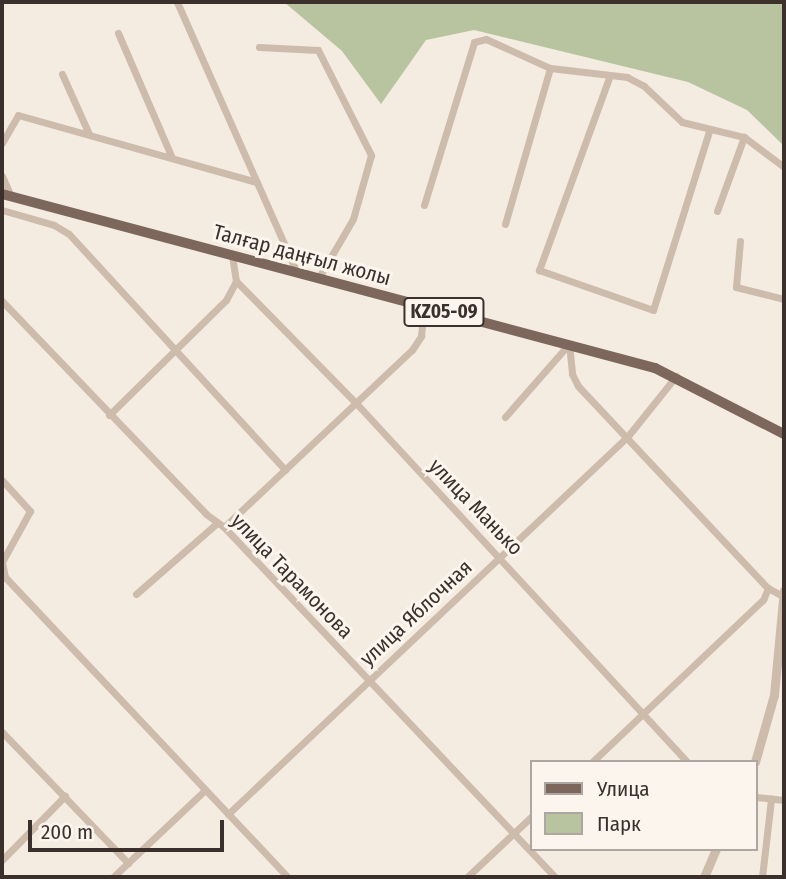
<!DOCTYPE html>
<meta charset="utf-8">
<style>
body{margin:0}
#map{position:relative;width:786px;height:879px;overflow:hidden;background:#f4ebe1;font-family:"Fira Sans Condensed",sans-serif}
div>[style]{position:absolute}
.green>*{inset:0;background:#b8c4a0}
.minor>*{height:7px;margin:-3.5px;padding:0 3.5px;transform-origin:3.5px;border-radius:3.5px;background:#cdbbac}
.tertiary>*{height:9px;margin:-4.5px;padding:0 4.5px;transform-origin:4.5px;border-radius:4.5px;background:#cdbbac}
.primary>*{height:10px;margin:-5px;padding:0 5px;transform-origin:5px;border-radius:5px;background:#7d675c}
span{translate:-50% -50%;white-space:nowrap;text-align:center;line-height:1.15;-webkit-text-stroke:6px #fbf5ee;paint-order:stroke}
.shield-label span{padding:2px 5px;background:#fbf5ee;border:2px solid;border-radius:5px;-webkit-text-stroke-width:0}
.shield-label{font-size:19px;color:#3b302b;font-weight:700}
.street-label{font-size:21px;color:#3b302b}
.frame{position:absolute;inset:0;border:4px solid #3b302b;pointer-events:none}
.legend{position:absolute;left:530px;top:760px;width:228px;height:91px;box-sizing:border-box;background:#fbf5ee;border:2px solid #aea6a0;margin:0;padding:9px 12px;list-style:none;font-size:21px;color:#3b302b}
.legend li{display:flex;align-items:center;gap:14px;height:35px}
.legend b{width:35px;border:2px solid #aea6a0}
.scale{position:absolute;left:28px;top:820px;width:196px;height:32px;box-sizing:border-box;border:4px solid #3b302b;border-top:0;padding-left:9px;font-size:21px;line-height:24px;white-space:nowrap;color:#3b302b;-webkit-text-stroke:5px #fbf5ee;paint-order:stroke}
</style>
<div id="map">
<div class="green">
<i style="clip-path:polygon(284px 2px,784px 2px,784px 146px,747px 110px,688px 82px,474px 30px,426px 40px,381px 104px,342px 51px)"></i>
</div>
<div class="minor">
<i style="left:177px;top:2px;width:296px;rotate:66.1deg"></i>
<i style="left:118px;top:33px;width:136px;rotate:66.6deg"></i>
<i style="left:259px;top:47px;width:59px;rotate:2.9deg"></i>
<i style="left:318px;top:50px;width:118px;rotate:63.2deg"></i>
<i style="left:371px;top:155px;width:66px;rotate:105.7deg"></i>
<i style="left:353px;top:219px;width:69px;rotate:120.3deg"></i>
<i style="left:62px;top:74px;width:66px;rotate:65.8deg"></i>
<i style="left:610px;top:75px;width:208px;rotate:110deg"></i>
<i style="left:539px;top:270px;width:121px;rotate:19.3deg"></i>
<i style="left:653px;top:310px;width:188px;rotate:-72.6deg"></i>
<i style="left:2px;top:143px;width:32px;rotate:-60deg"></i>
<i style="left:18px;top:115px;width:248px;rotate:15.7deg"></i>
<i style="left:2px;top:176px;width:22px;rotate:66deg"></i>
<i style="left:424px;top:205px;width:170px;rotate:-72.9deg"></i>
<i style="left:474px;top:42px;width:12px;rotate:-14deg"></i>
<i style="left:486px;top:39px;width:70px;rotate:24.4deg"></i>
<i style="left:2px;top:210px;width:54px;rotate:16.1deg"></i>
<i style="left:54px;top:225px;width:17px;rotate:31deg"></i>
<i style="left:69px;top:234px;width:320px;rotate:47.5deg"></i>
<i style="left:717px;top:211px;width:79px;rotate:-70deg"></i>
<i style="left:505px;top:224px;width:162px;rotate:-73.9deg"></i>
<i style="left:550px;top:68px;width:78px;rotate:6.7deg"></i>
<i style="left:627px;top:77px;width:19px;rotate:28deg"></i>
<i style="left:644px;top:86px;width:52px;rotate:43.5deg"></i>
<i style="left:682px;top:122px;width:64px;rotate:13.6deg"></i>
<i style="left:744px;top:137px;width:50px;rotate:36.9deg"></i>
<i style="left:740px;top:241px;width:46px;rotate:95deg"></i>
<i style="left:736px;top:287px;width:49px;rotate:14deg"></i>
<i style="left:236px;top:281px;width:171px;rotate:45.5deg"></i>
<i style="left:356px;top:403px;width:488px;rotate:47.3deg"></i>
<i style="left:2px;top:301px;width:295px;rotate:46.2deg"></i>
<i style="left:206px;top:514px;width:22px;rotate:36deg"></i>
<i style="left:224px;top:527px;width:482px;rotate:46.6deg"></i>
<i style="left:569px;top:344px;width:30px;rotate:84deg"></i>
<i style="left:572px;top:374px;width:13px;rotate:63deg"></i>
<i style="left:578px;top:386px;width:277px;rotate:46.8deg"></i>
<i style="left:768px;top:588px;width:18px;rotate:29deg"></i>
<i style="left:109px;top:415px;width:164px;rotate:-44.5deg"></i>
<i style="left:226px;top:300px;width:21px;rotate:-62deg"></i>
<i style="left:236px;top:281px;width:24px;rotate:-99deg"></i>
<i style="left:505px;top:417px;width:97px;rotate:-48.8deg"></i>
<i style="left:2px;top:480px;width:42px;rotate:47.9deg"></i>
<i style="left:30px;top:511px;width:58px;rotate:118.8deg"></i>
<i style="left:2px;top:562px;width:15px;rotate:79deg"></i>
<i style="left:5px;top:577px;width:412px;rotate:46.7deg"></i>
<i style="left:224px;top:527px;width:258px;rotate:-43.3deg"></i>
<i style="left:412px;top:350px;width:17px;rotate:-57deg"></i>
<i style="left:421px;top:336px;width:29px;rotate:-84deg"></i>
<i style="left:136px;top:594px;width:106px;rotate:-41.2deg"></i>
<i style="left:2px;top:732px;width:182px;rotate:46.1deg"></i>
<i style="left:592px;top:762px;width:236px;rotate:-43.5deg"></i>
<i style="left:763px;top:600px;width:13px;rotate:-67deg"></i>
<i style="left:756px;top:797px;width:28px;rotate:6deg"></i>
<i style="left:228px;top:814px;width:550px;rotate:-43.38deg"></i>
<i style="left:628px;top:436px;width:77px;rotate:-51.3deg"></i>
<i style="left:2px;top:860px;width:90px;rotate:-45.5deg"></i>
<i style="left:113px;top:877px;width:127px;rotate:-43.4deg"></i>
<i style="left:467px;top:877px;width:89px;rotate:-43.2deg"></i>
<i style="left:762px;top:877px;width:79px;rotate:-83.4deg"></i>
</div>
<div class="tertiary">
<i style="left:755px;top:762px;width:70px;rotate:-74.2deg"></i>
<i style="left:774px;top:695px;width:105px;rotate:-84.6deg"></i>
<i style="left:704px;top:877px;width:30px;rotate:-67deg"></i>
</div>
<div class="primary">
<i style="left:2px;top:194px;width:676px;rotate:14.92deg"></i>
<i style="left:655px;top:368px;width:145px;rotate:27.1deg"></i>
</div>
<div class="shield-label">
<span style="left:444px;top:312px">KZ05-09</span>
</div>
<div class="street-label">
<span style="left:302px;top:255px;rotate:15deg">Талғар даңғыл жолы</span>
<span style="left:476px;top:507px;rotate:46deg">улица Манько</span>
<span style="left:292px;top:576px;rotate:46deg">улица Тарамонова</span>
<span style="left:416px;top:613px;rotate:-43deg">улица Яблочная</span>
</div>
<div class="frame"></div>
<ul class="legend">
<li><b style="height:9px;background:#7d675c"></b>Улица</li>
<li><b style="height:19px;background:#b8c4a0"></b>Парк</li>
</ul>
<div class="scale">200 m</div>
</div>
